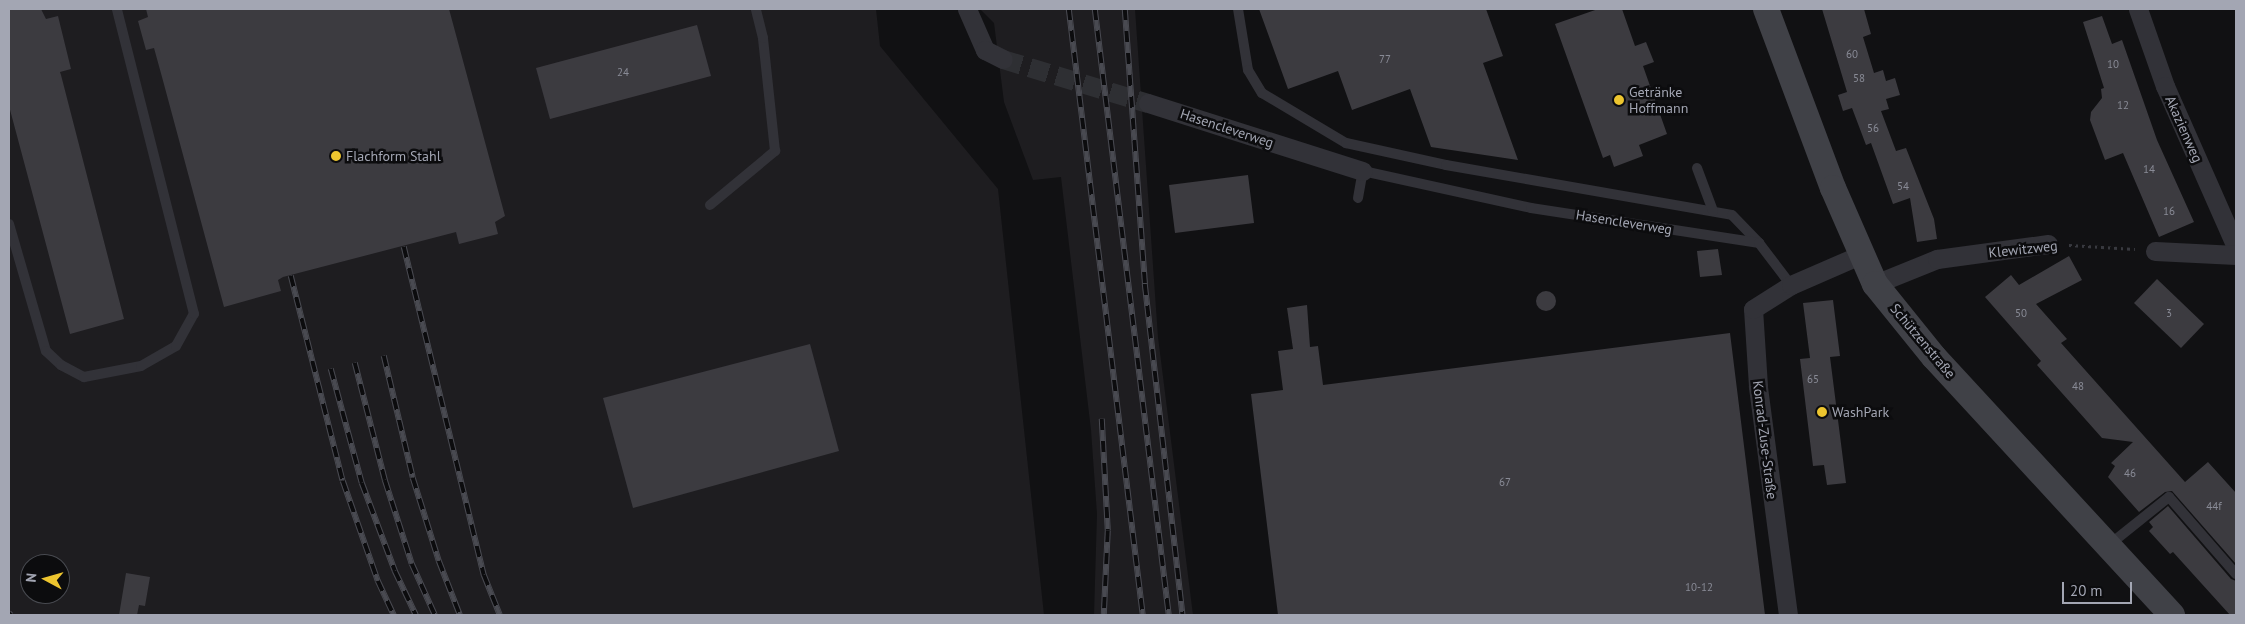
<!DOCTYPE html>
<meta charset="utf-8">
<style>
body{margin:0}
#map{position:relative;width:2245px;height:624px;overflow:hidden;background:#111113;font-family:"PT Sans",sans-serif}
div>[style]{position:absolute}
.built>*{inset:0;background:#1e1d20}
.building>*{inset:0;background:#3c3b40}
.round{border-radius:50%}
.street-tunnel>*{height:19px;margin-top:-9.5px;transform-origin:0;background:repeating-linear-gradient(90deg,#2e2f33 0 19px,transparent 0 28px)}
.path>*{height:3px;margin-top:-1.5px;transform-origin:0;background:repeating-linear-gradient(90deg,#38393f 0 2.5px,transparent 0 6.5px)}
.lane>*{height:10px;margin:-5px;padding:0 5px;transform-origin:5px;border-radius:5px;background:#323238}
.street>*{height:19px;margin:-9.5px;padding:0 9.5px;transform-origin:9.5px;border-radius:9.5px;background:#323238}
.secondary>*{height:26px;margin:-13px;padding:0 13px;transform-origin:13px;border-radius:13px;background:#404147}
.rail>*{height:5.5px;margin-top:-2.75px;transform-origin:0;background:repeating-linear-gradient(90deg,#0c0c0e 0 11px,#494a51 0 22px);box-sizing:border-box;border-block:1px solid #494a51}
.dots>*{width:14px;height:14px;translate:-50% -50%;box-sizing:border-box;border:2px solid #0c0c0e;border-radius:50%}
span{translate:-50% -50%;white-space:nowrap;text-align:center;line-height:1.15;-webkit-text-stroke:5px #0c0c0e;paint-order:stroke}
.number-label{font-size:11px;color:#898b96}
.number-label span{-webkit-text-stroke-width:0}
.poi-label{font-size:14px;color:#a3a6b3}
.left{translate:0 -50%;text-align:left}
.street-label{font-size:14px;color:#a3a6b3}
.frame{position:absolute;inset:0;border:10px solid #a3a6b3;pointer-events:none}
.north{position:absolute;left:20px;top:554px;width:50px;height:50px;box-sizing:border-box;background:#0c0c0e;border:1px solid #484a50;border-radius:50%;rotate:276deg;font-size:14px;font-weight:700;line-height:20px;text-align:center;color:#a3a6b3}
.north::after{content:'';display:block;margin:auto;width:18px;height:22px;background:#edc52f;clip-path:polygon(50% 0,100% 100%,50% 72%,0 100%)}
.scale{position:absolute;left:2062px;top:582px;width:70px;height:22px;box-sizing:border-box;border:2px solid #a3a6b3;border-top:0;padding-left:6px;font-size:15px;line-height:18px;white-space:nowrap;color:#a3a6b3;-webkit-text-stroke:4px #0c0c0e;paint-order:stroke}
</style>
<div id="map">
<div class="built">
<i style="clip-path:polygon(evenodd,9px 9px,876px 9px,880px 46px,998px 189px,1044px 615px,9px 615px,9px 9px,30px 564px,60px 564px,60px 594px,30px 594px,30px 564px)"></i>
<i style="clip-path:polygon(980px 9px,1135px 9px,1158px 337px,1193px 615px,1094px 615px,1097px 514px,1091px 430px,1061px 177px,1033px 180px,1004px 102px,994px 23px)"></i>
</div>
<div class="building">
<i style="clip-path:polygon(9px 9px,41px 9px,46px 19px,58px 16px,71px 69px,60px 72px,61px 75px,124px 319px,70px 334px,9px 106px)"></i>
<i style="clip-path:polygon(146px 9px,449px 9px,505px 216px,495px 222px,498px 234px,459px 244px,456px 232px,283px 277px,278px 280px,281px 291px,224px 307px,162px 77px,154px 48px,146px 50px,138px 21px,148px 17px)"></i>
<i style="clip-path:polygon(1259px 9px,1486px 9px,1503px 56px,1483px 63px,1518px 160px,1431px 147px,1410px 89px,1352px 110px,1338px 71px,1288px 89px)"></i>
<i style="clip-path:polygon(1598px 9px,1622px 9px,1635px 46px,1646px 42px,1654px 62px,1643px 66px,1667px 134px,1639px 145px,1643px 156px,1614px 167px,1610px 155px,1603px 158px,1555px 24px)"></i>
<i style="clip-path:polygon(1822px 9px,1864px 9px,1871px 34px,1863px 37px,1874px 73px,1883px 70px,1886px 81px,1895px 78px,1900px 95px,1886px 99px,1889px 109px,1881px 111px,1896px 151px,1906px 148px,1934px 219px,1937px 239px,1917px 242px,1910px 198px,1893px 204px,1871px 143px,1866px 145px,1852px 108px,1843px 111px,1838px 95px,1847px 92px)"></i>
<i style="clip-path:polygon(2102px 16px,2112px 44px,2122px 40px,2157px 140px,2194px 222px,2159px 237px,2123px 153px,2105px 160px,2090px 120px,2091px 112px,2102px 98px,2101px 89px,2104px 88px,2083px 22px)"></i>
<i style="clip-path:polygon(697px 25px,711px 76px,550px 119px,536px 68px)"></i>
<i style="clip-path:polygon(1248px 175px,1254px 223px,1175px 233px,1169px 185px)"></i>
<i style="clip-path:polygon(1718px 249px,1722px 275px,1700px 277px,1697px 251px)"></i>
<i style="clip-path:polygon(2069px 256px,2082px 280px,2036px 304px,2067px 339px,2061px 343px,2185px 482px,2208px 462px,2236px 493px,2236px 564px,2172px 491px,2165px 492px,2139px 512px,2108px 477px,2115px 466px,2111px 463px,2133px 442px,2102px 438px,2037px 365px,2041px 361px,1985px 297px,2011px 275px,2019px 285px)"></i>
<i style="clip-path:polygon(2157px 279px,2204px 324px,2181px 348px,2134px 303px)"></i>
<i class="round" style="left:1536px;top:291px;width:20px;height:20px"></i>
<i style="clip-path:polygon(1833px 300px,1840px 356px,1830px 357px,1846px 483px,1827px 485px,1824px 465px,1813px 466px,1800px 359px,1810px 358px,1803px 303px)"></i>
<i style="clip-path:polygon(1307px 305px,1310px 347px,1318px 346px,1323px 385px,1730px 333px,1765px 615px,1278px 615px,1251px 394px,1283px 390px,1278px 351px,1293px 349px,1287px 308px)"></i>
<i style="clip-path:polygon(810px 344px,839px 451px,633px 508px,603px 398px)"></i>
<i style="clip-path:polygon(2168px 506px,2231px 579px,2236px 581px,2236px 615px,2230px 615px,2173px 552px,2170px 554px,2149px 531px,2153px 527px,2149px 522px)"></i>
<i style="clip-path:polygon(126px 573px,150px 577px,145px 606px,139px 605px,137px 615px,119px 615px)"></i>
</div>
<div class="street-tunnel">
<i style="left:1003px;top:59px;width:152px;rotate:16.9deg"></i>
</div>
<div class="path">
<i style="left:2069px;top:245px;width:66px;rotate:3.5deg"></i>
</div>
<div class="lane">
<i style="left:1238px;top:9px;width:62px;rotate:80.7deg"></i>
<i style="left:1248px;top:70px;width:27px;rotate:59deg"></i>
<i style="left:1262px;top:93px;width:98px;rotate:30.8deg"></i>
<i style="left:1346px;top:143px;width:102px;rotate:12.4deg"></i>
<i style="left:1446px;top:165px;width:290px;rotate:9.9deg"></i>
<i style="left:1732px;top:215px;width:39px;rotate:46deg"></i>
<i style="left:1697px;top:168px;width:46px;rotate:69.6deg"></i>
<i style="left:1358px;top:198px;width:27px;rotate:-80deg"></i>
<i style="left:1363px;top:171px;width:172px;rotate:12.4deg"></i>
<i style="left:1531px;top:208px;width:231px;rotate:8.7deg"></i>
<i style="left:1759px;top:243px;width:53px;rotate:52.7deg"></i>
<i style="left:710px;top:205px;width:85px;rotate:-39.7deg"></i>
<i style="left:775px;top:151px;width:114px;rotate:-96.1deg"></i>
<i style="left:763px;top:38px;width:30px;rotate:-104deg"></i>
<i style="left:9px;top:224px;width:132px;rotate:73.8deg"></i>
<i style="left:46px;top:351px;width:21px;rotate:43deg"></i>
<i style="left:61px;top:365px;width:26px;rotate:28deg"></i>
<i style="left:84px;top:377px;width:58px;rotate:-10.9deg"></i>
<i style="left:141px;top:366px;width:40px;rotate:-29.7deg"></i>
<i style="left:176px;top:346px;width:37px;rotate:-61deg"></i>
<i style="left:194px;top:314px;width:315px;rotate:-104.2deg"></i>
<i style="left:2109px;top:545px;width:77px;rotate:-38.7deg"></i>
<i style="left:2169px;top:497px;width:102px;rotate:49deg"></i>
</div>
<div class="street">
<i style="left:967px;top:9px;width:45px;rotate:66.3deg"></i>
<i style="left:985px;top:50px;width:20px;rotate:27deg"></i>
<i style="left:2138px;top:9px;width:82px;rotate:70.7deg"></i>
<i style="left:2165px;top:86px;width:176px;rotate:66.2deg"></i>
<i style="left:1148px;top:103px;width:225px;rotate:17.6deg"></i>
<i style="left:2155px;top:251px;width:81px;rotate:2.8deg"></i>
<i style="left:1875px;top:284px;width:67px;rotate:-22deg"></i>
<i style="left:1937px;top:259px;width:112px;rotate:-7.7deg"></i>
<i style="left:1788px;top:615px;width:231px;rotate:-97.5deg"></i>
<i style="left:1758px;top:386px;width:77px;rotate:-93.7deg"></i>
<i style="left:1753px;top:309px;width:45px;rotate:-32.3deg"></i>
<i style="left:1791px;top:285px;width:75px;rotate:-23.5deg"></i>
</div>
<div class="secondary">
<i style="left:1766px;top:9px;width:191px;rotate:69.5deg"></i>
<i style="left:1833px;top:188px;width:105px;rotate:66.4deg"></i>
<i style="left:1875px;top:284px;width:94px;rotate:51.1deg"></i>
<i style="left:1934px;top:357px;width:351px;rotate:47.3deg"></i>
</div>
<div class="rail">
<i style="left:1069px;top:9px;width:611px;rotate:83.04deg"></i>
<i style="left:1095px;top:9px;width:611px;rotate:83.04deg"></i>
<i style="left:1125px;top:9px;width:276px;rotate:85.8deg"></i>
<i style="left:1145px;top:284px;width:333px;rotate:83.5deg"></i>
<i style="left:404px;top:247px;width:338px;rotate:76.3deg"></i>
<i style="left:484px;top:575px;width:43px;rotate:68.2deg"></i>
<i style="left:291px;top:276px;width:211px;rotate:75.8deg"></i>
<i style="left:343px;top:481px;width:106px;rotate:70.7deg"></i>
<i style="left:378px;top:581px;width:38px;rotate:65deg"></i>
<i style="left:384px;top:356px;width:125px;rotate:76.6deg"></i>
<i style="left:413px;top:478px;width:87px;rotate:72.6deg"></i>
<i style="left:439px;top:561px;width:58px;rotate:68.7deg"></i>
<i style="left:355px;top:363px;width:121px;rotate:75.6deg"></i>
<i style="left:385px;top:480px;width:88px;rotate:72.2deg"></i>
<i style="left:412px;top:564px;width:56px;rotate:65.7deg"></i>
<i style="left:331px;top:369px;width:118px;rotate:74.8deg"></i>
<i style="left:362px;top:483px;width:94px;rotate:69.4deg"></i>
<i style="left:395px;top:571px;width:49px;rotate:64.5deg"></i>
<i style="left:1102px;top:419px;width:112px;rotate:86.9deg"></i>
<i style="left:1108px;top:531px;width:84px;rotate:92.7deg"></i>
<i style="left:9px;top:613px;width:3px;rotate:45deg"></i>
</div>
<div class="dots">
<i style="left:1619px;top:100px;background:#edc52f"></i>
<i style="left:336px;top:156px;background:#edc52f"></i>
<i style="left:1822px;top:412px;background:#edc52f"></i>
</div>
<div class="number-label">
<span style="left:1852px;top:54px">60</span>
<span style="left:1385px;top:59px">77</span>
<span style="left:2113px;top:64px">10</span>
<span style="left:623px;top:72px">24</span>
<span style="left:1859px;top:78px">58</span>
<span style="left:2123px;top:105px">12</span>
<span style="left:1873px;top:128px">56</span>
<span style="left:2149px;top:169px">14</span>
<span style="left:1903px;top:186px">54</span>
<span style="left:2169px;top:211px">16</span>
<span style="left:2021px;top:313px">50</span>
<span style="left:2169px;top:313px">3</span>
<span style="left:1813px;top:379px">65</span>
<span style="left:2078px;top:386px">48</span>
<span style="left:2130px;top:473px">46</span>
<span style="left:1505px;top:482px">67</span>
<span style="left:2214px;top:506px">44f</span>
<span style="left:1699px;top:587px">10-12</span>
</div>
<div class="poi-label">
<span class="left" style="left:1629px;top:100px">Getränke<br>Hoffmann</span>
<span class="left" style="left:346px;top:156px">Flachform Stahl</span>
<span class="left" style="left:1832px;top:412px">WashPark</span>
</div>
<div class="street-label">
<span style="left:1227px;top:128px;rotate:18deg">Hasencleverweg</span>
<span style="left:2184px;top:129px;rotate:66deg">Akazienweg</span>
<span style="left:1624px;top:222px;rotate:9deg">Hasencleverweg</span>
<span style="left:2023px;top:249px;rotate:-6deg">Klewitzweg</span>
<span style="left:1923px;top:341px;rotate:50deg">Schützenstraße</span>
<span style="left:1765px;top:440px;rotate:83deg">Konrad-Zuse-Straße</span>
</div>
<div class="frame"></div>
<div class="north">N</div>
<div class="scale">20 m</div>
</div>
